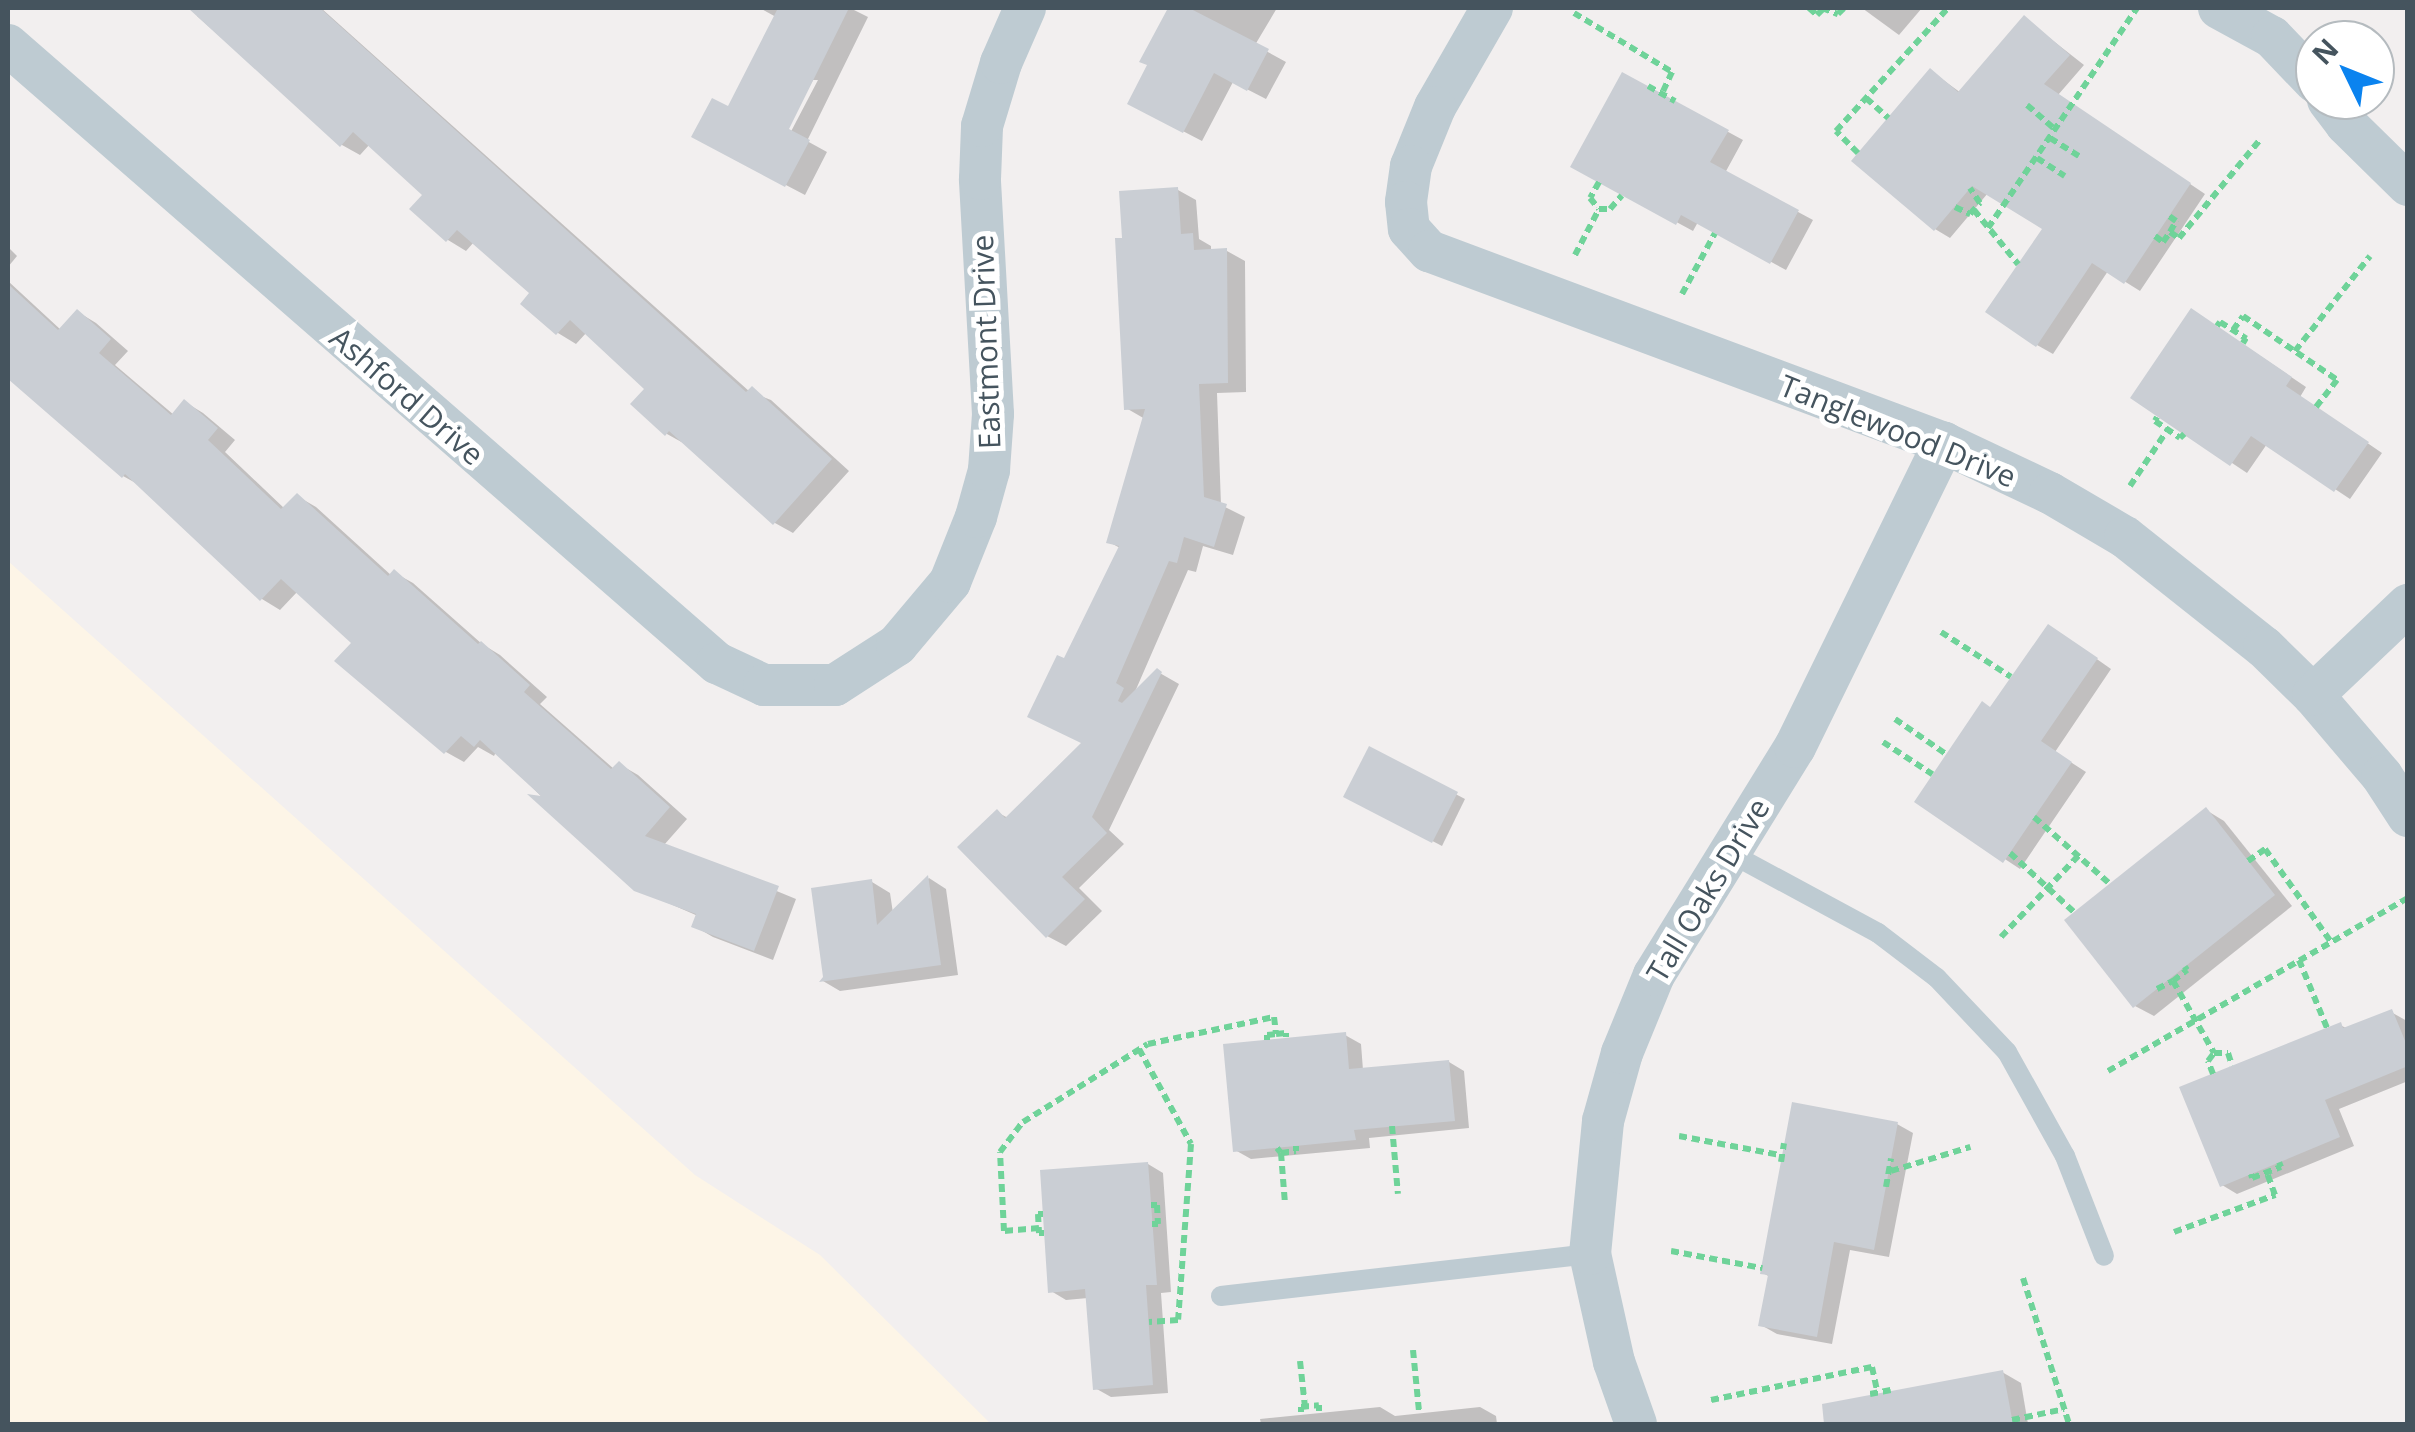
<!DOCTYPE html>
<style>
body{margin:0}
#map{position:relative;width:2415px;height:1432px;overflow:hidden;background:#f2efef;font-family:"Open Sans",sans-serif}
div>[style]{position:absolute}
.commercial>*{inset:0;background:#fdf5e7}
.shadow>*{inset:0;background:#0003}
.building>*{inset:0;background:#caced4}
.path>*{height:6px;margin-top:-3px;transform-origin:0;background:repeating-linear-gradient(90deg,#6fd399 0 8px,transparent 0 13px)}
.service>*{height:20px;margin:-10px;padding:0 10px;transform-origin:10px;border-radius:10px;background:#becbd2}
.minor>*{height:42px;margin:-21px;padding:0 21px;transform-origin:21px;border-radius:21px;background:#becbd2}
span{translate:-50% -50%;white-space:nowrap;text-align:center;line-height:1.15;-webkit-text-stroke:10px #fff;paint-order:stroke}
.street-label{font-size:30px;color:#45545e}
.frame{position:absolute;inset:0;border:10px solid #45545e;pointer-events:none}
.north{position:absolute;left:2295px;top:20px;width:100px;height:100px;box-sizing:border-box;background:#fff;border:2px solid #b5bbbf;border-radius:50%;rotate:313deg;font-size:28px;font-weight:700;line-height:40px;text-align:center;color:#45545e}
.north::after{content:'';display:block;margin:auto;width:35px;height:45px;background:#0b83ef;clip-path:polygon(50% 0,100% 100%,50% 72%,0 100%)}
</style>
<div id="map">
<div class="commercial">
<i style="clip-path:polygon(8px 561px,695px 1175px,820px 1255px,991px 1424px,8px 1424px)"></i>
</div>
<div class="shadow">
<i style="clip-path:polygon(205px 8px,321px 8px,750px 392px,771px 400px,849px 471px,793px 533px,775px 523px,685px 444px,667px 434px,648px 389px,587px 332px,576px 344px,558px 333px,524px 303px,532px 293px,474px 242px,466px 251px,448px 240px,426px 195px,370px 144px,360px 155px,342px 145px,197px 16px)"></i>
<i style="clip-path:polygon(evenodd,760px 8px,850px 8px,868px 17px,807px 141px,827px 152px,805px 195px,713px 147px,776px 17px,760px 8px,813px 80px,818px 80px,786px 141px,781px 139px,813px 80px)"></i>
<i style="clip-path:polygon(1171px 8px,1277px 8px,1255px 45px,1286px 62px,1266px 99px,1233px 82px,1202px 141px,1148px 113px,1150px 65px,1143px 61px)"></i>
<i style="clip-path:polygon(1862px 8px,1922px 8px,1899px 35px)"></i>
<i style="clip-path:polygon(2024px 18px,2084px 65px,2058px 95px,2205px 194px,2140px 291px,2108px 271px,2053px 354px,2037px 345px,2045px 228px,1988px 193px,1950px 238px,1935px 229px,1931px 71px,1961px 93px)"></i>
<i style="clip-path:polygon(1623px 75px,1743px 140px,1725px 173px,1813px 220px,1786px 270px,1698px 222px,1693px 231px,1573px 166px)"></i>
<i style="clip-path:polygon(1178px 190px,1196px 200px,1199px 239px,1211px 246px,1211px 252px,1227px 251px,1245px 261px,1246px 392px,1217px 393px,1221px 505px,1245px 517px,1233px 555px,1203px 546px,1196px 572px,1188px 570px,1134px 694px,1158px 672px,1179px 684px,1109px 830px,1124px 844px,1079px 888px,1102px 911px,1066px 946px,1047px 936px,997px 812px,1008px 818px,1084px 744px,1065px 662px,1120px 548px,1109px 542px,1145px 419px,1126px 408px,1125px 240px)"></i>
<i style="clip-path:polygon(8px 247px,17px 256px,8px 267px)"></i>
<i style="clip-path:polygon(8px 281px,61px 330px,78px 312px,96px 323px,128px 351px,115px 365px,174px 415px,185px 402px,203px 413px,235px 440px,225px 452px,285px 509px,297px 496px,316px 507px,392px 576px,395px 573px,413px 583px,482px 644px,500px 655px,547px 697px,540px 704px,614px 769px,619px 764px,638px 775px,687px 819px,664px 845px,796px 899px,773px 960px,713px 937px,694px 926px,698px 916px,636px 889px,496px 752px,494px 756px,478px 747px,464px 762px,446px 752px,354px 643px,298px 591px,280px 610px,262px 599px,143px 487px,123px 476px,8px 373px)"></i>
<i style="clip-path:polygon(2207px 320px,2306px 387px,2300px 397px,2382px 453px,2350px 499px,2267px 444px,2247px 473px,2133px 397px)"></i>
<i style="clip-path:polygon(2064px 636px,2111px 669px,2055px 752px,2086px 772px,2020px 869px,1917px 801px,1991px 709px)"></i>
<i style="clip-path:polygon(1370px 749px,1465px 799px,1442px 846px,1346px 796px)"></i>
<i style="clip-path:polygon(2206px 810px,2224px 821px,2292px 906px,2154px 1016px,2135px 1006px)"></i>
<i style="clip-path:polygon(929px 878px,946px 889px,958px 975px,840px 991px,823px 981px,872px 882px,890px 893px,893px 913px)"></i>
<i style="clip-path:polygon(2391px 1012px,2407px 1021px,2408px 1081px,2339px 1109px,2354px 1146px,2237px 1194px,2222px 1185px,2340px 1025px,2348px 1029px)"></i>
<i style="clip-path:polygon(1345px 1035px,1361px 1044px,1363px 1070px,1449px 1062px,1464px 1071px,1469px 1128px,1369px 1138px,1370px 1148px,1251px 1159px,1235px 1150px)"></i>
<i style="clip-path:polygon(1897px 1124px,1913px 1133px,1889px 1257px,1850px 1250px,1832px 1344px,1777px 1334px,1761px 1325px,1770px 1277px,1763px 1273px)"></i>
<i style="clip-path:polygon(1148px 1164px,1163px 1173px,1171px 1292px,1161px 1293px,1168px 1393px,1111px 1397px,1095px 1388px,1088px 1298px,1066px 1300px,1051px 1291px)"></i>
<i style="clip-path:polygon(2002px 1372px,2021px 1383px,2028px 1424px,1831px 1424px,1827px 1405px)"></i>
<i style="clip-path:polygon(1380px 1407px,1395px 1416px,1480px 1407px,1496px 1416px,1497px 1424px,1261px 1424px,1260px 1419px)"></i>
</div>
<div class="building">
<i style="clip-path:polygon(188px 8px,320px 8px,746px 392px,752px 386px,832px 459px,773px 525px,669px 431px,665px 436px,630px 404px,644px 389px,570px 320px,556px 335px,520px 304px,529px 293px,457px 230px,446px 242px,409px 209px,422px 195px,353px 132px,340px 147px)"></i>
<i style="clip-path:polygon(778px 8px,849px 8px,789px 129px,810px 140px,785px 187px,691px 137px,712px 98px,728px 106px)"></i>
<i style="clip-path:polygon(1168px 8px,1189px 8px,1269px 49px,1247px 91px,1214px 73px,1183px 133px,1127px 104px,1147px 65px,1139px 62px)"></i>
<i style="clip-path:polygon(2024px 15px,2070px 55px,2044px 84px,2191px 183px,2124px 284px,2092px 263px,2036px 347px,1985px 312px,2042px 229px,1972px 186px,1934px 231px,1851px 161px,1930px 68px,1958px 92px)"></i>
<i style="clip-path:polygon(1622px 72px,1729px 130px,1710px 162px,1799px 210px,1770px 264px,1681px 215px,1676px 225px,1570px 167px)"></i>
<i style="clip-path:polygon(1178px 187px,1181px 234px,1193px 233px,1194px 250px,1227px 248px,1228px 383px,1199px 384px,1204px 497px,1227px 504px,1214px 547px,1184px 537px,1177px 563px,1169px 561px,1116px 683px,1124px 688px,1118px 701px,1122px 703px,1157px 668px,1162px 672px,1092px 817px,1107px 833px,1062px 877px,1085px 899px,1046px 938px,957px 847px,997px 809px,1005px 818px,1081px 743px,1027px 717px,1057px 655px,1064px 658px,1119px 546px,1106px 543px,1145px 409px,1124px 410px,1115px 238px,1122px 238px,1119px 191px)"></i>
<i style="clip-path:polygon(8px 284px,58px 330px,77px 309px,111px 339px,99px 353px,171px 415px,184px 399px,218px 428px,208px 440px,281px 509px,297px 493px,388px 576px,394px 569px,478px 644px,481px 641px,530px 685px,524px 692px,611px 769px,619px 761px,670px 807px,645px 836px,779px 886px,754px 951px,691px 927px,696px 914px,634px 891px,527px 794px,541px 796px,480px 740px,474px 747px,461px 736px,444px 754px,334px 661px,351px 643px,281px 579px,260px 601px,125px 474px,122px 478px,8px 379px)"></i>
<i style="clip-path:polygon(2191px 308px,2292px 377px,2286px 386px,2369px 442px,2334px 492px,2251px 436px,2230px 466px,2130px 398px)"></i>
<i style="clip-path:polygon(2048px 624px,2098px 658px,2041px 741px,2072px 762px,2003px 863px,1914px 802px,1982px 701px,1990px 707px)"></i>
<i style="clip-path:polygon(1369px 746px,1458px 792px,1432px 843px,1343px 797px)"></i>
<i style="clip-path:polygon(2206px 807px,2275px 895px,2133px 1008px,2064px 920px)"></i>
<i style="clip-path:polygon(928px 875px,941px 965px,819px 982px,823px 977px,811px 888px,872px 879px,877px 925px)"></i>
<i style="clip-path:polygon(2392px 1009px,2408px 1048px,2408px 1066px,2325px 1100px,2340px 1137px,2220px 1187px,2179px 1087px,2341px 1022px,2343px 1028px)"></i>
<i style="clip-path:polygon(1346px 1032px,1349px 1069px,1449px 1060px,1455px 1121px,1354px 1130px,1356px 1140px,1233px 1152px,1223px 1044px)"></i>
<i style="clip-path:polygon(1792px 1102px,1898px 1122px,1874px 1250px,1834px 1242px,1817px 1337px,1758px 1326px,1768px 1275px,1760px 1274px)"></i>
<i style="clip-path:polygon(1148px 1162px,1157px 1285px,1146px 1285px,1153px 1385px,1093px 1390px,1085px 1289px,1048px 1293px,1040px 1170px)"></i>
<i style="clip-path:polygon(2003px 1370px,2013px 1424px,1824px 1424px,1822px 1404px)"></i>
</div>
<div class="path">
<i style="left:1809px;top:8px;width:11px;rotate:41deg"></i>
<i style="left:1817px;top:15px;width:8px;rotate:-45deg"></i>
<i style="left:1822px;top:8px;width:17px;rotate:21deg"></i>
<i style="left:1838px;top:14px;width:8px;rotate:-45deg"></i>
<i style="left:1574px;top:13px;width:114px;rotate:31deg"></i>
<i style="left:1672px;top:72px;width:21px;rotate:115deg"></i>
<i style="left:1648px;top:86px;width:31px;rotate:29deg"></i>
<i style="left:1866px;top:98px;width:30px;rotate:42deg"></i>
<i style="left:2027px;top:105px;width:37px;rotate:41deg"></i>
<i style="left:2050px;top:138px;width:34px;rotate:32deg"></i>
<i style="left:1858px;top:153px;width:31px;rotate:-135deg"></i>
<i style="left:1836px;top:131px;width:166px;rotate:-47.7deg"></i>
<i style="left:2037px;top:158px;width:33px;rotate:33deg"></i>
<i style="left:1599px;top:182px;width:18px;rotate:119deg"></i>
<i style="left:1590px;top:198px;width:14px;rotate:51deg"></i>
<i style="left:1599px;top:209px;width:11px"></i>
<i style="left:1610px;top:209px;width:18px;rotate:-49deg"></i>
<i style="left:1955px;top:207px;width:17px;rotate:25deg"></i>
<i style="left:1970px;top:214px;width:15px;rotate:-48deg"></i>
<i style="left:1980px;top:203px;width:18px;rotate:-124deg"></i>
<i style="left:1974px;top:210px;width:70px;rotate:50.8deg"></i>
<i style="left:1988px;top:228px;width:266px;rotate:-55.9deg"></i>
<i style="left:2170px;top:232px;width:11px;rotate:34deg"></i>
<i style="left:2179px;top:238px;width:126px;rotate:-50.5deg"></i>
<i style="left:2155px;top:236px;width:10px;rotate:37deg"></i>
<i style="left:2163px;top:242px;width:12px;rotate:-55deg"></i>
<i style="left:2170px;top:232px;width:13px;rotate:-61deg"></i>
<i style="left:2176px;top:221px;width:9px;rotate:-144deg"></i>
<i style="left:1575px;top:255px;width:52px;rotate:-62.4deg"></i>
<i style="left:1682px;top:294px;width:69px;rotate:-61.6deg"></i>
<i style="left:2217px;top:326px;width:5px;rotate:-53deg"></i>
<i style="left:2220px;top:322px;width:31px;rotate:32deg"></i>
<i style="left:2246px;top:338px;width:6px;rotate:121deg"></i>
<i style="left:2233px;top:330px;width:17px;rotate:-54deg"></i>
<i style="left:2243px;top:316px;width:114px;rotate:34.2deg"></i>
<i style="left:2337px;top:380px;width:34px;rotate:128deg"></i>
<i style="left:2295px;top:351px;width:121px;rotate:-51.7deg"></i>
<i style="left:2157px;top:417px;width:4px;rotate:117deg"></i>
<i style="left:2155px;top:421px;width:30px;rotate:34deg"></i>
<i style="left:2180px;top:438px;width:6px;rotate:-45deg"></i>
<i style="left:2130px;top:486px;width:69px;rotate:-56.3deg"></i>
<i style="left:1941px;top:632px;width:83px;rotate:32.7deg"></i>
<i style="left:1895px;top:719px;width:62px;rotate:34.5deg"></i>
<i style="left:1883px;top:742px;width:59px;rotate:33.1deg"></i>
<i style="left:2034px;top:817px;width:101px;rotate:41.4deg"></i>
<i style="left:2010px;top:853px;width:87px;rotate:42.7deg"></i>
<i style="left:2248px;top:861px;width:21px;rotate:-35deg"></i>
<i style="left:2265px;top:849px;width:114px;rotate:54.6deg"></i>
<i style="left:2001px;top:937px;width:113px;rotate:-46.4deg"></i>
<i style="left:2299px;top:960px;width:74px;rotate:67.6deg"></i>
<i style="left:2173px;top:981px;width:83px;rotate:60.3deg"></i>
<i style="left:2157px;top:989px;width:18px;rotate:-27deg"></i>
<i style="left:2173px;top:981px;width:18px;rotate:-38deg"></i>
<i style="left:2187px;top:970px;width:4px;rotate:-124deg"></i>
<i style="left:1267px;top:1040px;width:5px;rotate:-90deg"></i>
<i style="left:1267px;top:1035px;width:9px;rotate:-6deg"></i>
<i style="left:1276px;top:1034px;width:10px;rotate:-6deg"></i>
<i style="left:1286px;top:1033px;width:4px;rotate:90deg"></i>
<i style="left:1139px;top:1049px;width:108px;rotate:61.3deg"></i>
<i style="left:1191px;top:1144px;width:176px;rotate:94.2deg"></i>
<i style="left:1178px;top:1320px;width:29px;rotate:176deg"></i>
<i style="left:2108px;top:1071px;width:346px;rotate:-30deg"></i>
<i style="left:2213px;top:1074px;width:14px;rotate:-111deg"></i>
<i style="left:2208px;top:1061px;width:10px;rotate:-53deg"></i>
<i style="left:2214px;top:1053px;width:14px"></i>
<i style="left:2228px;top:1053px;width:13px;rotate:72deg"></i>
<i style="left:1392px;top:1126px;width:68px;rotate:85deg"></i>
<i style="left:1679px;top:1136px;width:103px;rotate:10.7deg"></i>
<i style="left:1277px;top:1148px;width:6px;rotate:51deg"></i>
<i style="left:1281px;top:1153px;width:15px;rotate:-8deg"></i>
<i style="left:1296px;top:1151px;width:5px;rotate:-90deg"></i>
<i style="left:1281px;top:1153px;width:51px;rotate:85.5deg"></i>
<i style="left:1781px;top:1162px;width:19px;rotate:-81deg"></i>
<i style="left:1891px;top:1171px;width:83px;rotate:-16.9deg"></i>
<i style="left:2251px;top:1174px;width:4px;rotate:76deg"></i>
<i style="left:2252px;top:1178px;width:31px;rotate:-21deg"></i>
<i style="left:2281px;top:1167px;width:5px;rotate:-112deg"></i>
<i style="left:1886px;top:1187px;width:29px;rotate:-80deg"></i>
<i style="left:1151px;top:1205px;width:6px"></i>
<i style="left:1157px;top:1205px;width:19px;rotate:87deg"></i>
<i style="left:1158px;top:1224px;width:6px;rotate:180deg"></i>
<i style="left:1043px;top:1214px;width:5px;rotate:180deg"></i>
<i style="left:1038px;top:1214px;width:19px;rotate:87deg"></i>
<i style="left:1039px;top:1233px;width:5px"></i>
<i style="left:1039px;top:1228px;width:35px;rotate:175deg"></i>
<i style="left:1004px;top:1231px;width:79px;rotate:-92.9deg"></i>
<i style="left:1000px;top:1152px;width:38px;rotate:-53deg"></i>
<i style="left:1023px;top:1122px;width:147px;rotate:-32deg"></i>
<i style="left:1148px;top:1044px;width:129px;rotate:-12.1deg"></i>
<i style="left:1274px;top:1017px;width:17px;rotate:83deg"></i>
<i style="left:2174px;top:1232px;width:108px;rotate:-20.1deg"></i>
<i style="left:2275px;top:1195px;width:23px;rotate:-110deg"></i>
<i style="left:1671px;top:1251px;width:93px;rotate:10.6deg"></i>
<i style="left:2023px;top:1278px;width:153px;rotate:72.5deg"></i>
<i style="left:1413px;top:1350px;width:61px;rotate:84.4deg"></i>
<i style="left:1300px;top:1361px;width:46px;rotate:83.8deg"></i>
<i style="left:1870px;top:1394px;width:21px;rotate:-11deg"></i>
<i style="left:1711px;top:1400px;width:164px;rotate:-11.6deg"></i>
<i style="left:1872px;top:1367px;width:24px;rotate:78deg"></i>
<i style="left:1301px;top:1412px;width:5px;rotate:-90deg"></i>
<i style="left:1301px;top:1407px;width:18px;rotate:-6deg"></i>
<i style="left:1319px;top:1405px;width:6px;rotate:90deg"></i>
<i style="left:2012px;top:1420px;width:53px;rotate:-11.9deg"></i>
</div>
<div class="service">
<i style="left:1730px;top:853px;width:168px;rotate:28.4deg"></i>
<i style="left:1878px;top:933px;width:74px;rotate:37.3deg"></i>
<i style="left:1937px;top:978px;width:102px;rotate:46.6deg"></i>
<i style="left:2007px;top:1052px;width:119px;rotate:60.9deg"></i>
<i style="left:2065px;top:1156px;width:107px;rotate:68.7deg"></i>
<i style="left:1221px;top:1296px;width:371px;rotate:-6.5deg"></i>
</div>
<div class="minor">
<i style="left:1492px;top:8px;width:114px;rotate:119.9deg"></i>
<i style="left:1435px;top:107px;width:64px;rotate:112.1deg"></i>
<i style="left:1411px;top:166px;width:36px;rotate:98deg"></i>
<i style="left:1406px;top:202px;width:27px;rotate:84deg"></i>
<i style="left:1409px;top:229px;width:30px;rotate:48deg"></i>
<i style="left:1429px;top:251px;width:550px;rotate:20.45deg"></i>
<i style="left:1944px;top:443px;width:117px;rotate:25.3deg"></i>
<i style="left:2050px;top:493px;width:87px;rotate:30.4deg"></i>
<i style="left:2125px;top:537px;width:177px;rotate:38.4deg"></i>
<i style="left:2264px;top:647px;width:69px;rotate:44.4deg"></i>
<i style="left:2313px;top:695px;width:106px;rotate:49.6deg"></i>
<i style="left:2382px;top:776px;width:48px;rotate:57deg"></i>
<i style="left:2219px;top:8px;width:60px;rotate:28.7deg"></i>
<i style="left:2272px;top:37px;width:62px;rotate:46.3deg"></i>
<i style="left:8px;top:45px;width:941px;rotate:41.08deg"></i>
<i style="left:717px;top:663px;width:52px;rotate:25.1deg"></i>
<i style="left:764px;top:685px;width:71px"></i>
<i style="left:835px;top:685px;width:74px;rotate:-32.8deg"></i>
<i style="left:897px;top:645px;width:82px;rotate:-49.9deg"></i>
<i style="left:950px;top:582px;width:70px;rotate:-68.2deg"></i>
<i style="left:976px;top:517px;width:49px;rotate:-74.5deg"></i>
<i style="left:989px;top:470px;width:56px;rotate:-85.9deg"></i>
<i style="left:993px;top:414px;width:235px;rotate:-93.2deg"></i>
<i style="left:980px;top:179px;width:53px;rotate:-87.8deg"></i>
<i style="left:982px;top:126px;width:66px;rotate:-73.2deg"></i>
<i style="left:1001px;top:63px;width:60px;rotate:-66.4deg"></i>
<i style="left:2328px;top:100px;width:30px;rotate:53deg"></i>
<i style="left:2346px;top:124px;width:87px;rotate:44.5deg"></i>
<i style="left:2313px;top:695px;width:131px;rotate:-43.5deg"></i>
<i style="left:1636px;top:1424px;width:66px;rotate:-109.5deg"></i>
<i style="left:1614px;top:1362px;width:111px;rotate:-102.5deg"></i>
<i style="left:1590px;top:1254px;width:134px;rotate:-84.4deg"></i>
<i style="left:1603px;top:1121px;width:71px;rotate:-74.4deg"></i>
<i style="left:1622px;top:1053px;width:84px;rotate:-67.7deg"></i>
<i style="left:1654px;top:975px;width:268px;rotate:-58.3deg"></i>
<i style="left:1795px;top:747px;width:339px;rotate:-63.9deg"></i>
</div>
<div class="street-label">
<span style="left:986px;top:342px;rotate:-92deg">Eastmont Drive</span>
<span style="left:407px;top:396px;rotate:41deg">Ashford Drive</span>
<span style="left:1898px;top:431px;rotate:22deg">Tanglewood Drive</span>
<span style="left:1708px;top:890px;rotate:-59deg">Tall Oaks Drive</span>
</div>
<div class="frame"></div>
<div class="north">N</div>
</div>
